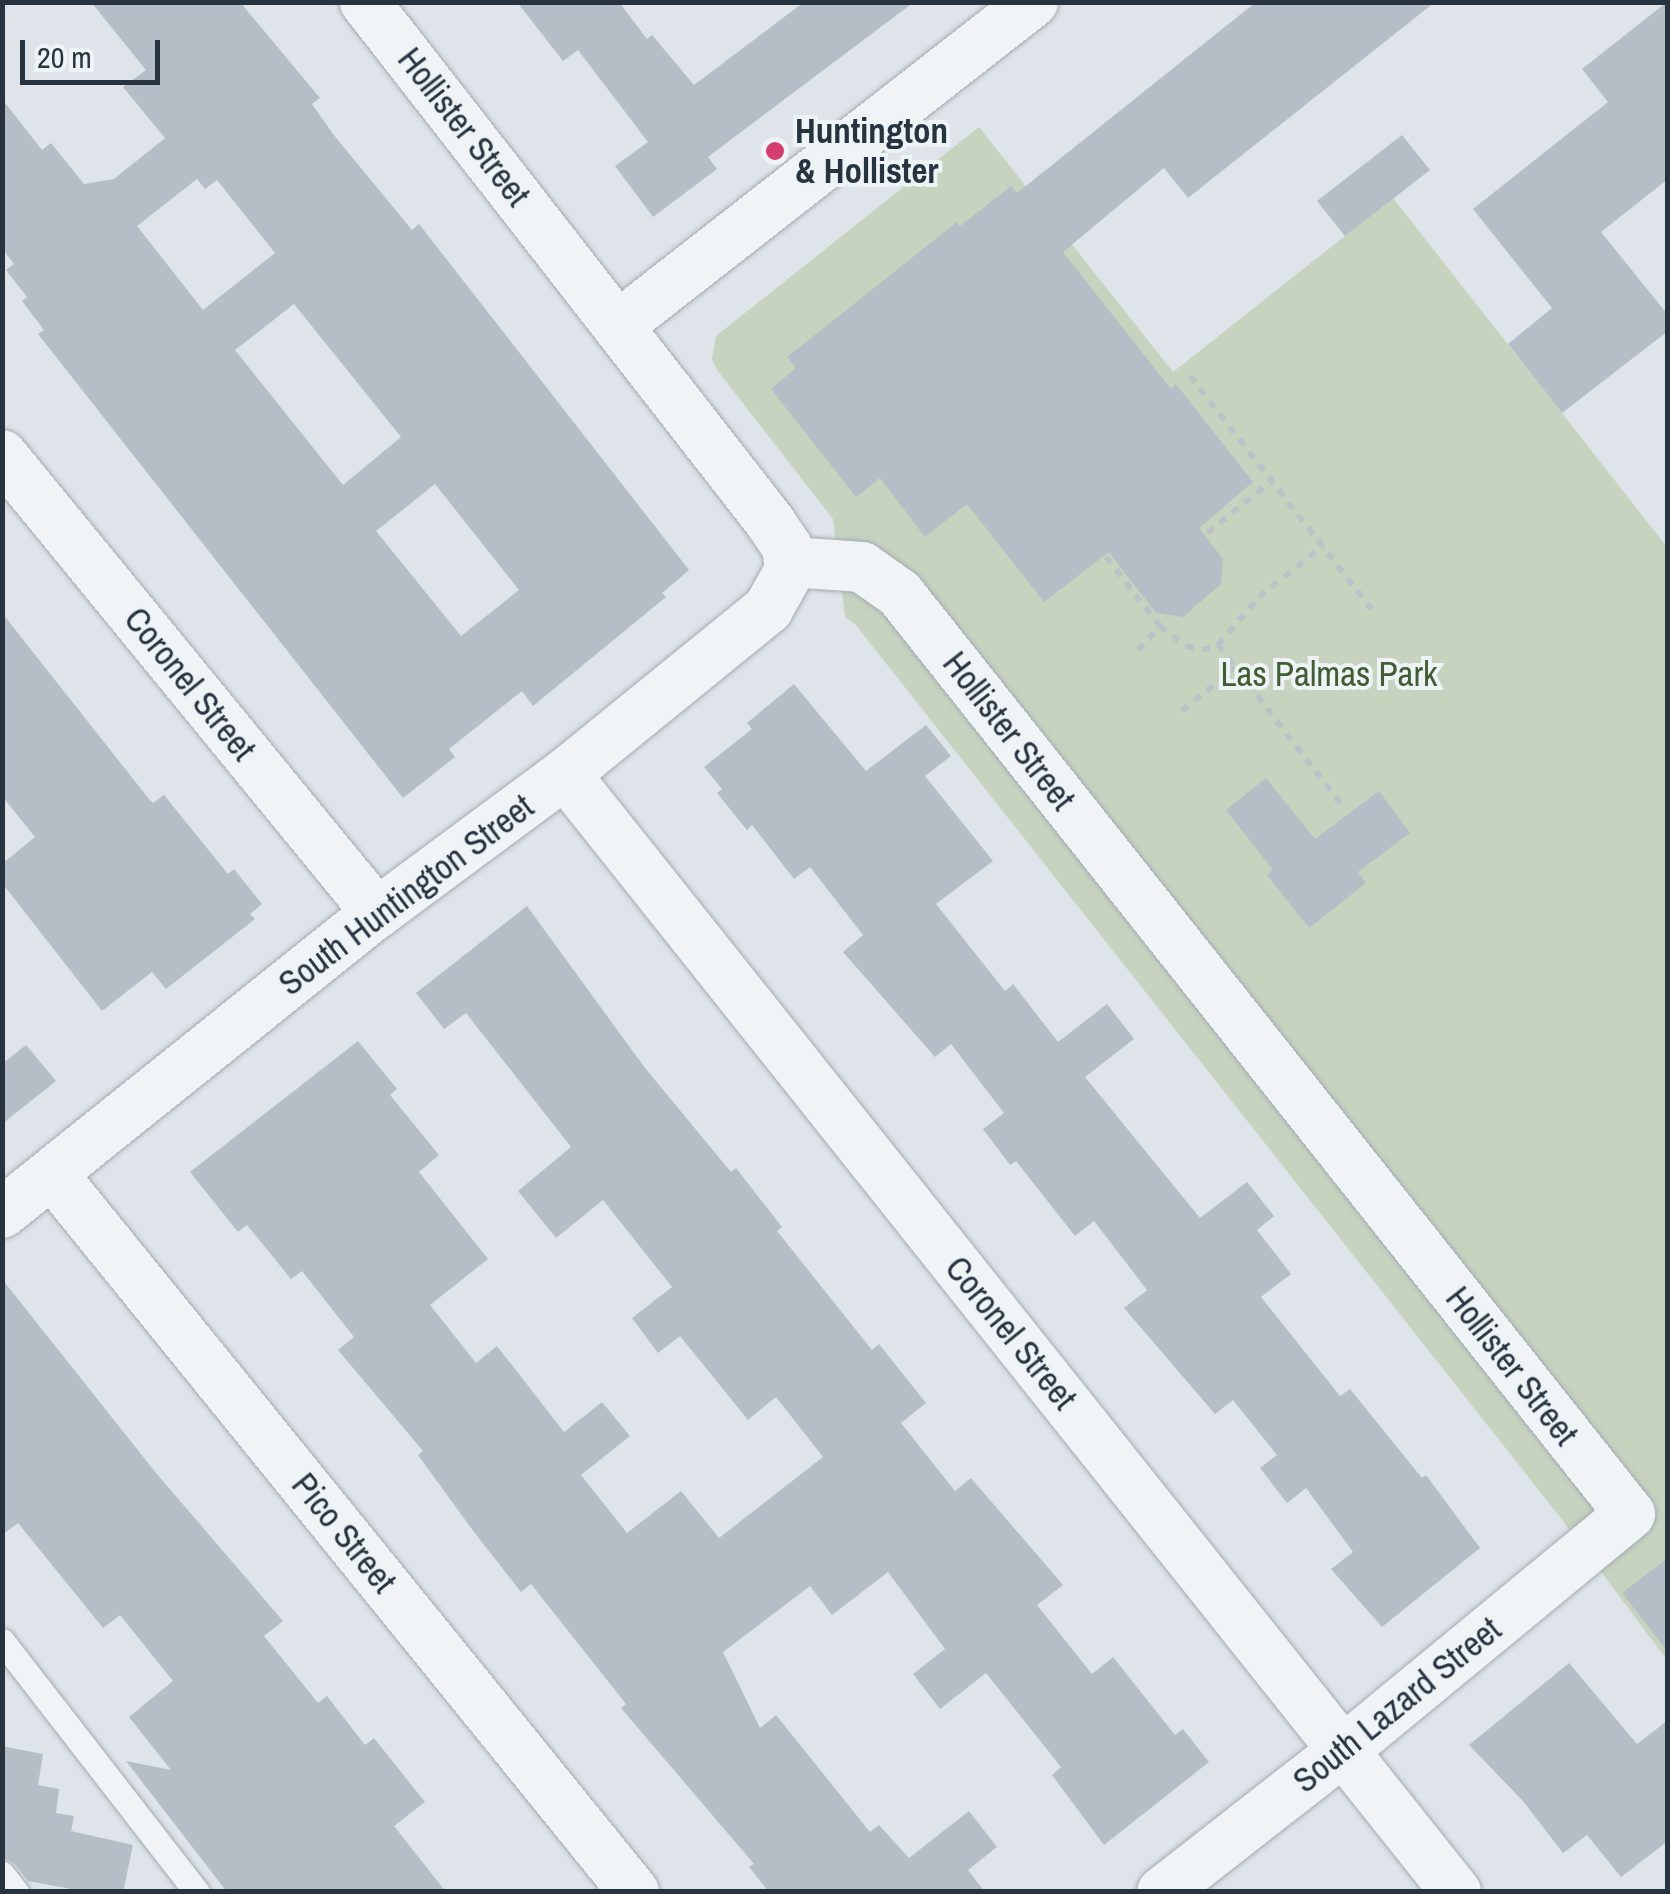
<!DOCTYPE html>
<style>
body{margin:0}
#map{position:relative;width:1670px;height:1894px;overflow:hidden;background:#dee4e9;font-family:"Archivo Narrow",sans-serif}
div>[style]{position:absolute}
.green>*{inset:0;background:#c7d3bf}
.building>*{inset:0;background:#b5bec6}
.path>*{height:6px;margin-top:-3px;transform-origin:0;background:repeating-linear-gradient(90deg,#bcc2c7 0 8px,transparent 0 16px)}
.roads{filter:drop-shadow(0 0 2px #a3acb3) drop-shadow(0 0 2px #a3acb3)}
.service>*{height:25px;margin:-12.5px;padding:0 12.5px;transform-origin:12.5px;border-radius:12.5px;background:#f1f4f7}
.minor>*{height:50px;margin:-25px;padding:0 25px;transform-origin:25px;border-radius:25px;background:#f1f4f7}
.dots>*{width:28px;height:28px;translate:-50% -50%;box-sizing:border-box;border:5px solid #eef3f6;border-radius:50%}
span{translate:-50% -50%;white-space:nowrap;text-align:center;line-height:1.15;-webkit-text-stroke:8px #eef3f6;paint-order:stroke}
.street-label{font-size:35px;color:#273440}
.poi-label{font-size:35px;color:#273440;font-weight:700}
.left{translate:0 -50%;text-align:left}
.park-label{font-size:35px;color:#425c33}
.frame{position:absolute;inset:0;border:5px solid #273440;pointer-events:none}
.scale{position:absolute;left:20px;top:40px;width:140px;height:45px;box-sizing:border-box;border:5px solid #273440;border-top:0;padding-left:12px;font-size:30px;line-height:35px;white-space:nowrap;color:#273440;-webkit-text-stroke:8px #eef3f6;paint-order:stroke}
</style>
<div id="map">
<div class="green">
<i style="clip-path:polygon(979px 127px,1173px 372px,1393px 198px,1667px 547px,1667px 1660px,1560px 1517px,855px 624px,845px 617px,833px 519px,717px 370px,712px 359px,716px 336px)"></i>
</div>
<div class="building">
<i style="clip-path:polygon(evenodd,91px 2px,240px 2px,320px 98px,312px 104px,333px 134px,412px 230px,419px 224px,689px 570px,662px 593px,666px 597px,533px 706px,522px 691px,449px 749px,455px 757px,403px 798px,38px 334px,44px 330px,22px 301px,27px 297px,6px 270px,14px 264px,2px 248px,2px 99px,42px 150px,51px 143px,84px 184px,114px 179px,165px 138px,123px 87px,146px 70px,91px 2px,197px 179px,205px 189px,217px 180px,275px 253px,203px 310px,137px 226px,197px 179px,91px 2px,294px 304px,401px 437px,343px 485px,235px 350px,294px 304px,91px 2px,435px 484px,519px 590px,461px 636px,376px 531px,435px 484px)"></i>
<i style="clip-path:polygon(517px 2px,619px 2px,647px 39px,652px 35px,694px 85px,804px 2px,914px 2px,708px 157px,717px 169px,653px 217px,615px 166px,648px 142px,578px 50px,563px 61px)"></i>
<i style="clip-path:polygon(1256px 2px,1435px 2px,1188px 198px,1164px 168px,1063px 252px,1171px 389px,1176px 384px,1253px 482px,1199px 528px,1223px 559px,1221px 584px,1183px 617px,1156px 613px,1109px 552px,1044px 602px,967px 504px,925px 537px,880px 478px,856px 497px,771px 389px,796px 368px,787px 357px,957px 222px,960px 226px,1011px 186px,1017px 193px)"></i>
<i style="clip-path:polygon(1667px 2px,1668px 179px,1601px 232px,1668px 315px,1668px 331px,1562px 413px,1508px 344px,1552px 308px,1473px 209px,1608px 102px,1582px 69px)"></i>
<i style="clip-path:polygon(1402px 135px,1430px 170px,1345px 236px,1317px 201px)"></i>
<i style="clip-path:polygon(2px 613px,149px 799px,153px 803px,164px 795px,228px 874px,234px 869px,262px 904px,250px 914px,255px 919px,166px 989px,152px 972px,102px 1011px,2px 883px,2px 864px,35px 837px,2px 796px)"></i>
<i style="clip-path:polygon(794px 684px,866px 771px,926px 725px,951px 756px,925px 776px,993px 861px,936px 904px,1005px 991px,1013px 984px,1058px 1042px,1107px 1004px,1134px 1039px,1085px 1077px,1200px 1218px,1247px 1182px,1274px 1216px,1257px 1230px,1291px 1274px,1261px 1297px,1340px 1396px,1350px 1389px,1422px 1478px,1426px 1475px,1480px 1548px,1382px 1627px,1331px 1569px,1353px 1552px,1306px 1488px,1287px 1503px,1260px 1468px,1277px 1455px,1233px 1400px,1215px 1414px,1124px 1308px,1147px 1290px,1094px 1221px,1075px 1236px,1016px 1161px,1010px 1165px,983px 1129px,1004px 1113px,951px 1044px,935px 1057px,843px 952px,863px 935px,810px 867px,794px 879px,752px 825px,747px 830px,717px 793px,722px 789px,704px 767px,752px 729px,747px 723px)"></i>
<i style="clip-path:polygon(1266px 778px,1315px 839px,1379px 791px,1410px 833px,1358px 872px,1366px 883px,1309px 928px,1267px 875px,1273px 870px,1226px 810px)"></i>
<i style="clip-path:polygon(527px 906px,645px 1068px,731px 1172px,736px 1168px,782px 1227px,777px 1231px,872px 1350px,879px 1344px,926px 1403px,901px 1423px,955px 1491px,971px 1478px,1063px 1585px,1037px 1605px,1092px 1674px,1113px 1657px,1175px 1735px,1183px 1729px,1209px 1762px,1104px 1845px,1052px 1775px,1061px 1767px,986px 1673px,940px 1709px,913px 1674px,945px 1649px,888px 1572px,832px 1615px,810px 1586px,723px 1652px,760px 1728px,776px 1715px,870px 1832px,879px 1825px,909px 1858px,969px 1811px,997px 1847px,968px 1870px,985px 1892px,769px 1892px,749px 1867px,754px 1864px,621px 1708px,626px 1704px,531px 1584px,521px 1592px,474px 1532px,418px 1455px,423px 1451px,338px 1350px,354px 1337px,302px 1271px,291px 1279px,247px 1225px,238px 1232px,190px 1172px,358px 1041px,397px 1089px,390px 1095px,439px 1155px,419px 1172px,488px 1259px,430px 1305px,476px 1363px,497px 1346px,564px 1432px,602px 1402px,630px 1436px,581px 1475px,627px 1533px,681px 1491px,719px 1538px,823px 1457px,776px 1397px,748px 1420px,680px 1336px,658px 1353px,632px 1318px,672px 1287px,603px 1200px,556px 1238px,518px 1191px,571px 1147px,466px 1013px,444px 1029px,416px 993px)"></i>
<i style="clip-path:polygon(26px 1045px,56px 1081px,2px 1124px,2px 1064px)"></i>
<i style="clip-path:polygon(2px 1279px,156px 1473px,283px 1621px,264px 1636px,318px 1703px,327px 1696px,365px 1745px,374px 1738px,425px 1802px,394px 1826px,446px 1892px,227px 1892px,126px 1761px,171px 1770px,129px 1717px,173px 1681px,120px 1615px,103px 1628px,18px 1523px,2px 1535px)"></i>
<i style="clip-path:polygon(1668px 1558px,1668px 1652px,1622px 1593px)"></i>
<i style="clip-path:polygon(1569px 1663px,1637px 1744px,1668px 1720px,1668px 1841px,1621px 1877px,1587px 1835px,1563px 1853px,1522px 1800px,1469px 1745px)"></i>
<i style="clip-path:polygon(2px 1746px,43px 1754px,38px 1785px,59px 1789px,56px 1813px,74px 1816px,71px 1831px,133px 1845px,123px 1892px,87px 1892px,28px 1881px,14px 1863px,2px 1858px)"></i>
</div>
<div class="path">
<i style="left:1190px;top:376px;width:304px;rotate:52.1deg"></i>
<i style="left:1207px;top:533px;width:83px;rotate:-38.7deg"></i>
<i style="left:1106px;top:557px;width:88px;rotate:52deg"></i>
<i style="left:1160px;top:626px;width:33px;rotate:38deg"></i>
<i style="left:1186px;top:646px;width:16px;rotate:14deg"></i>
<i style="left:1202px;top:650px;width:17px;rotate:-17deg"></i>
<i style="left:1218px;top:645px;width:63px;rotate:-49.5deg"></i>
<i style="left:1259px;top:597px;width:82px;rotate:-38.6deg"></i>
<i style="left:1218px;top:645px;width:201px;rotate:52.3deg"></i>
<i style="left:1138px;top:650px;width:33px;rotate:-47deg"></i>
<i style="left:1182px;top:711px;width:68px;rotate:-39.1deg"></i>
</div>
<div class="roads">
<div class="service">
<i style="left:2px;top:1641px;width:318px;rotate:52.2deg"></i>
<i style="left:2px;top:1874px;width:23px;rotate:52deg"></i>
</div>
<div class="minor">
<i style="left:619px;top:325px;width:525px;rotate:-37.96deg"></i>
<i style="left:2px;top:455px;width:592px;rotate:50.69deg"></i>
<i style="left:791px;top:562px;width:71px;rotate:4deg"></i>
<i style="left:862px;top:567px;width:47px;rotate:35.4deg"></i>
<i style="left:900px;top:594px;width:1174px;rotate:51.57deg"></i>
<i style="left:1630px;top:1514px;width:371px;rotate:140.5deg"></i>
<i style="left:1344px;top:1750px;width:231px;rotate:142deg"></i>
<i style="left:565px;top:774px;width:1430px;rotate:51.45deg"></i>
<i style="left:53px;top:1175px;width:923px;rotate:50.98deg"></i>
<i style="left:2px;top:1213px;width:480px;rotate:-38.7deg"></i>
<i style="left:377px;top:913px;width:234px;rotate:-36.5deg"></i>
<i style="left:565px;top:774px;width:262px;rotate:-39.1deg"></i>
<i style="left:768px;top:609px;width:45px;rotate:-60.6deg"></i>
<i style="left:790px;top:570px;width:23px;rotate:-97deg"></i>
<i style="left:787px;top:547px;width:29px;rotate:-124deg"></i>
<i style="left:771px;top:523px;width:661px;rotate:-127.93deg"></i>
</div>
</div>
<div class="dots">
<i style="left:775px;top:151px;background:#d43d6d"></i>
</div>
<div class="street-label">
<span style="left:464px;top:127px;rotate:52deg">Hollister Street</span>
<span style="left:190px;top:684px;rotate:51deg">Coronel Street</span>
<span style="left:1009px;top:731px;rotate:52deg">Hollister Street</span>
<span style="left:406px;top:895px;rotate:-37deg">South Huntington Street</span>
<span style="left:1011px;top:1333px;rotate:51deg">Coronel Street</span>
<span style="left:1512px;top:1366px;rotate:52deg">Hollister Street</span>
<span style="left:344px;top:1533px;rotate:51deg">Pico Street</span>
<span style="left:1397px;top:1705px;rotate:-39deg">South Lazard Street</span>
</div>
<div class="poi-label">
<span class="left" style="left:795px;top:151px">Huntington<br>&amp; Hollister</span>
</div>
<div class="park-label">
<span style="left:1329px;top:674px">Las Palmas Park</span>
</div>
<div class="frame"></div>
<div class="scale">20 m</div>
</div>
